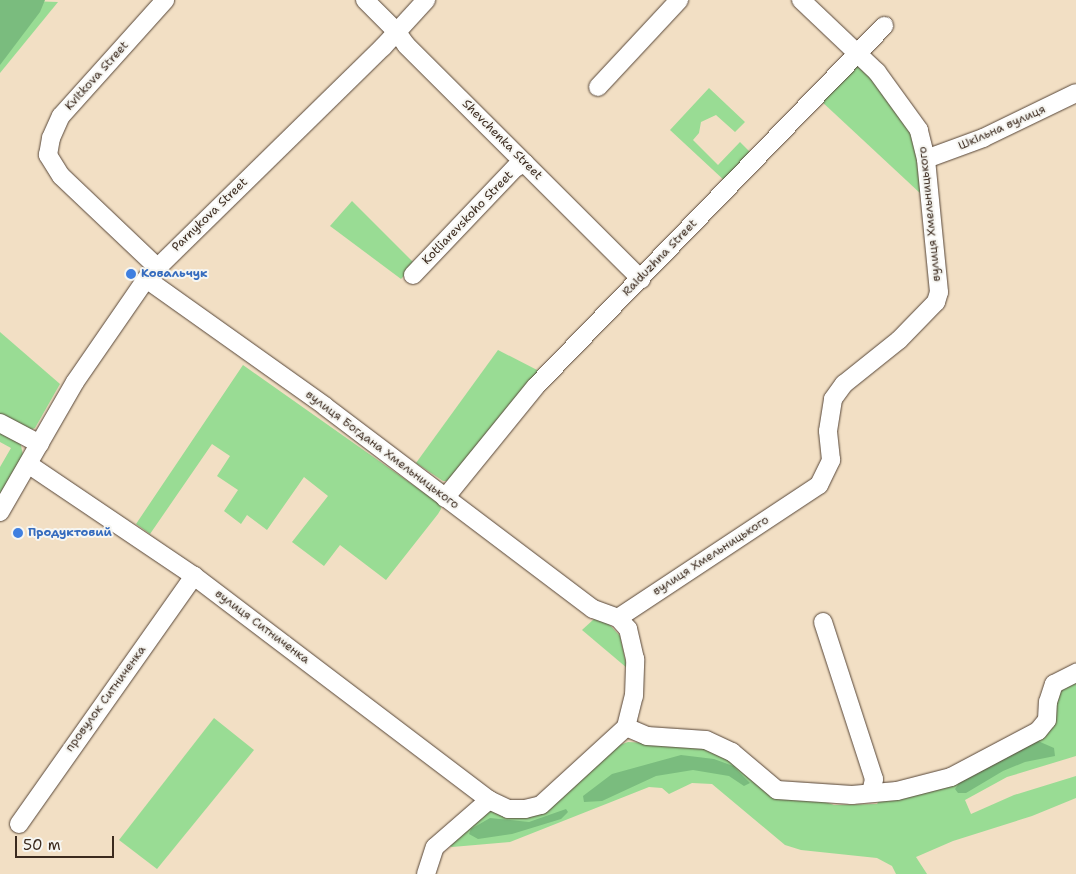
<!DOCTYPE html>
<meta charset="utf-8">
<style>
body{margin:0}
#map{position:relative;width:1076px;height:874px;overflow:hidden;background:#f2dfc4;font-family:"Shantell Sans",sans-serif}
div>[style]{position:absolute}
.green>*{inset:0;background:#99dc94}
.forest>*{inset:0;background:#7abc7e}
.roads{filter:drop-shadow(0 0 1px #564537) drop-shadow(0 0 1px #564537)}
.minor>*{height:18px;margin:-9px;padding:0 9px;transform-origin:9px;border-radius:9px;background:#fff}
.dots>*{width:14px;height:14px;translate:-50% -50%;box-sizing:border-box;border:2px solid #f6f6f2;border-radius:50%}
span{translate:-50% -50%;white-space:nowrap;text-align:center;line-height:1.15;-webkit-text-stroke:4px #f6f6f2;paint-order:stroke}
.street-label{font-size:12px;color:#3b2a1e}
.shop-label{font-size:12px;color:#366cbe;font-weight:700}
.left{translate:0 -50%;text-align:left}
.scale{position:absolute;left:15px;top:836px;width:99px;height:22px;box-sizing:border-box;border:2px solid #3b2a1e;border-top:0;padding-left:6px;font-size:15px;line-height:18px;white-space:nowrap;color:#3b2a1e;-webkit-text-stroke:4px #f6f6f2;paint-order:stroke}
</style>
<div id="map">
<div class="green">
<i style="clip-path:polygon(0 0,58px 2px,0 73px)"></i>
<i style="clip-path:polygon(855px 64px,861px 64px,913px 132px,921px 194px,820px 100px)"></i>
<i style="clip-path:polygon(709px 88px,745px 122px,735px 132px,716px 115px,701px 122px,699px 133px,693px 140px,718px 165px,740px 142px,752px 154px,726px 182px,670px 130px)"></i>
<i style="clip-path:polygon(352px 201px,415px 264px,401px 279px,330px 226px)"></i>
<i style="clip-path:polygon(0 332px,60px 384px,35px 428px,30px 430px,0 416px)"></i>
<i style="clip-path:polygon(498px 350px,539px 371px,449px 481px,443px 481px,416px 463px)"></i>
<i style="clip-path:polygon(243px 365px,440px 504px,441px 509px,438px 514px,386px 580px,340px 545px,324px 566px,292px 542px,328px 496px,304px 477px,267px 530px,247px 515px,241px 524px,224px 511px,238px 490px,217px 476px,230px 456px,212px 444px,150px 534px,136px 524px)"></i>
<i style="clip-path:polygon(0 431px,20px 441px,23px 455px,0 494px,0 467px,11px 448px,0 442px)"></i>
<i style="clip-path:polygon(594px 619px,606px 621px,620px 636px,627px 668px,582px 630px)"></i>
<i style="clip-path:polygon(1076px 678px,1076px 756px,1007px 777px,965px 800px,971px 814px,1014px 795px,1076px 776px,1076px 798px,1032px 816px,953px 841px,916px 857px,927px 874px,896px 874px,892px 866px,877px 858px,801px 850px,785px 845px,712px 784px,692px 783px,669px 794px,662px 788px,649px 787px,510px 842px,452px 847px,445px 844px,487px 810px,526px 814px,614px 747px,628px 742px,704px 746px,729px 758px,749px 775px,834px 805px,877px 804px,881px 798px,1040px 734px,1054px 693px)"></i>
<i style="clip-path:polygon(214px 718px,254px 750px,157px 869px,119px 840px)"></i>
</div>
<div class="forest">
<i style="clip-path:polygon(0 0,45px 0,40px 12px,0 65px)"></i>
<i style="clip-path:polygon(1038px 741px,1054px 748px,1055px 756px,1025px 762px,1003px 771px,966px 793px,958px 793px,955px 789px,962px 779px)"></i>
<i style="clip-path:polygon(681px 755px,714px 759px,733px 766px,750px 783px,744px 786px,729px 776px,693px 770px,656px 776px,602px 801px,584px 802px,583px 796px,612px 774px)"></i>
<i style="clip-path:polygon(566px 809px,568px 812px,561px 819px,512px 834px,478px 839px,469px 834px,471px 829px,490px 818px,529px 822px)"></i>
</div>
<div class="roads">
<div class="minor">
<i style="left:365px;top:0;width:44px;rotate:45deg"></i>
<i style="left:396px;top:31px;width:17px;rotate:54deg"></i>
<i style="left:406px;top:45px;width:332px;rotate:44.9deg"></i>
<i style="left:598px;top:87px;width:119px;rotate:-47deg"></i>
<i style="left:926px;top:159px;width:61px;rotate:-20.2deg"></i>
<i style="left:983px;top:138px;width:103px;rotate:-25.8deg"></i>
<i style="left:157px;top:267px;width:132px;rotate:-136.5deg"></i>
<i style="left:61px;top:176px;width:25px;rotate:-122deg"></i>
<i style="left:48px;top:155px;width:17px;rotate:-80deg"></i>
<i style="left:51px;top:138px;width:24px;rotate:-66deg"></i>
<i style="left:61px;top:116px;width:156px;rotate:-48.1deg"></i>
<i style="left:413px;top:275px;width:148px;rotate:-46.4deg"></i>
<i style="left:515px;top:168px;width:11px;rotate:-27deg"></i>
<i style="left:0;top:423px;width:45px;rotate:27.7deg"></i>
<i style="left:28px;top:464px;width:200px;rotate:34deg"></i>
<i style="left:194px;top:576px;width:370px;rotate:37.2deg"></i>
<i style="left:489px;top:800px;width:21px;rotate:25deg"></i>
<i style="left:508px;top:809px;width:17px"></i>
<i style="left:525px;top:809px;width:16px;rotate:-14deg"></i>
<i style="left:541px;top:805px;width:115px;rotate:-42.5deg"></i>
<i style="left:626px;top:727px;width:32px;rotate:-76deg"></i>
<i style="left:634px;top:696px;width:37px;rotate:-88deg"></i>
<i style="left:635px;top:659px;width:31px;rotate:-103deg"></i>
<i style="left:628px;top:629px;width:15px;rotate:-132deg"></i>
<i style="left:618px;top:618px;width:27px;rotate:-160deg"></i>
<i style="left:593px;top:609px;width:336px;rotate:-142.9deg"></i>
<i style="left:325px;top:406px;width:219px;rotate:-144.6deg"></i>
<i style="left:445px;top:498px;width:144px;rotate:-50.9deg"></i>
<i style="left:536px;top:386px;width:501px;rotate:-45.97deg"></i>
<i style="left:0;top:512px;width:150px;rotate:-60deg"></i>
<i style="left:75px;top:382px;width:125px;rotate:-55.4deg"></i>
<i style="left:146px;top:279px;width:332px;rotate:-44.4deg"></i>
<i style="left:383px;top:47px;width:64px;rotate:-47.5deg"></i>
<i style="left:618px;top:618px;width:241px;rotate:-33.5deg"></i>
<i style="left:819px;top:485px;width:28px;rotate:-64deg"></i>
<i style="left:831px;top:460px;width:29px;rotate:-96deg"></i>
<i style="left:828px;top:431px;width:32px;rotate:-81deg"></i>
<i style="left:833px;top:399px;width:19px;rotate:-54deg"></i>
<i style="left:844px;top:384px;width:70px;rotate:-38.7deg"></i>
<i style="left:899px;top:340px;width:53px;rotate:-45.8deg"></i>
<i style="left:936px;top:302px;width:10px;rotate:-73deg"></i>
<i style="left:939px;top:292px;width:134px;rotate:-95.6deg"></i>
<i style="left:926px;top:159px;width:30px;rotate:-104deg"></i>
<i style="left:919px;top:130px;width:72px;rotate:-125.9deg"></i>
<i style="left:877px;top:72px;width:105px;rotate:-136.5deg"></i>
<i style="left:823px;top:622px;width:165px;rotate:72deg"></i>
<i style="left:874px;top:779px;width:14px;rotate:102deg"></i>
<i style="left:626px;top:727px;width:23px;rotate:23deg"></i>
<i style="left:647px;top:736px;width:59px;rotate:3.9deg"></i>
<i style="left:706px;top:740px;width:29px;rotate:25deg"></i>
<i style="left:732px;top:752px;width:59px;rotate:40.2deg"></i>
<i style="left:777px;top:790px;width:75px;rotate:3.8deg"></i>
<i style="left:852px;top:795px;width:45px;rotate:-5.1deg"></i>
<i style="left:897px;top:791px;width:56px;rotate:-14.5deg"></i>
<i style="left:951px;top:777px;width:98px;rotate:-27.9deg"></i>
<i style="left:1038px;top:731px;width:14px;rotate:-51deg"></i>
<i style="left:1047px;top:720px;width:18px;rotate:-87deg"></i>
<i style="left:1048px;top:702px;width:19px;rotate:-72deg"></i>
<i style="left:1054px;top:684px;width:25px;rotate:-27deg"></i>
<i style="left:19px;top:824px;width:304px;rotate:-54.8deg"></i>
<i style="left:426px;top:874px;width:28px;rotate:-72deg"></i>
<i style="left:435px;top:847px;width:72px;rotate:-41deg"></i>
</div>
</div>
<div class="dots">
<i style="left:131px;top:274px;background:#3f7fe0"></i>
<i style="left:18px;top:533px;background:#3f7fe0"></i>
</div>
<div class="street-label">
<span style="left:97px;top:76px;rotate:-48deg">Kvitkova Street</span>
<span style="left:1002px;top:128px;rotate:-24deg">Шкільна вулиця</span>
<span style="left:502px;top:140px;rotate:45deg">Shevchenka Street</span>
<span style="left:930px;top:214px;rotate:-96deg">вулиця Хмельницького</span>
<span style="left:210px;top:215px;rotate:-44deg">Parnykova Street</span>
<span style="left:468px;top:218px;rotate:-46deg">Kotliarevskoho Street</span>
<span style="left:660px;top:258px;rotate:-46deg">Raiduzhna Street</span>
<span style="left:382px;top:450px;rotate:37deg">вулиця Богдана Хмельницького</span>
<span style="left:711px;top:556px;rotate:-33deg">вулиця Хмельницького</span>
<span style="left:262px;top:627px;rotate:37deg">вулиця Ситниченка</span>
<span style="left:106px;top:699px;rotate:-54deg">провулок Ситниченка</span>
</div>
<div class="shop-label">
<span class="left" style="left:141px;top:274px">Ковальчук</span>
<span class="left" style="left:28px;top:533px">Продуктовий</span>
</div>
<div class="scale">50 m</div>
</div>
